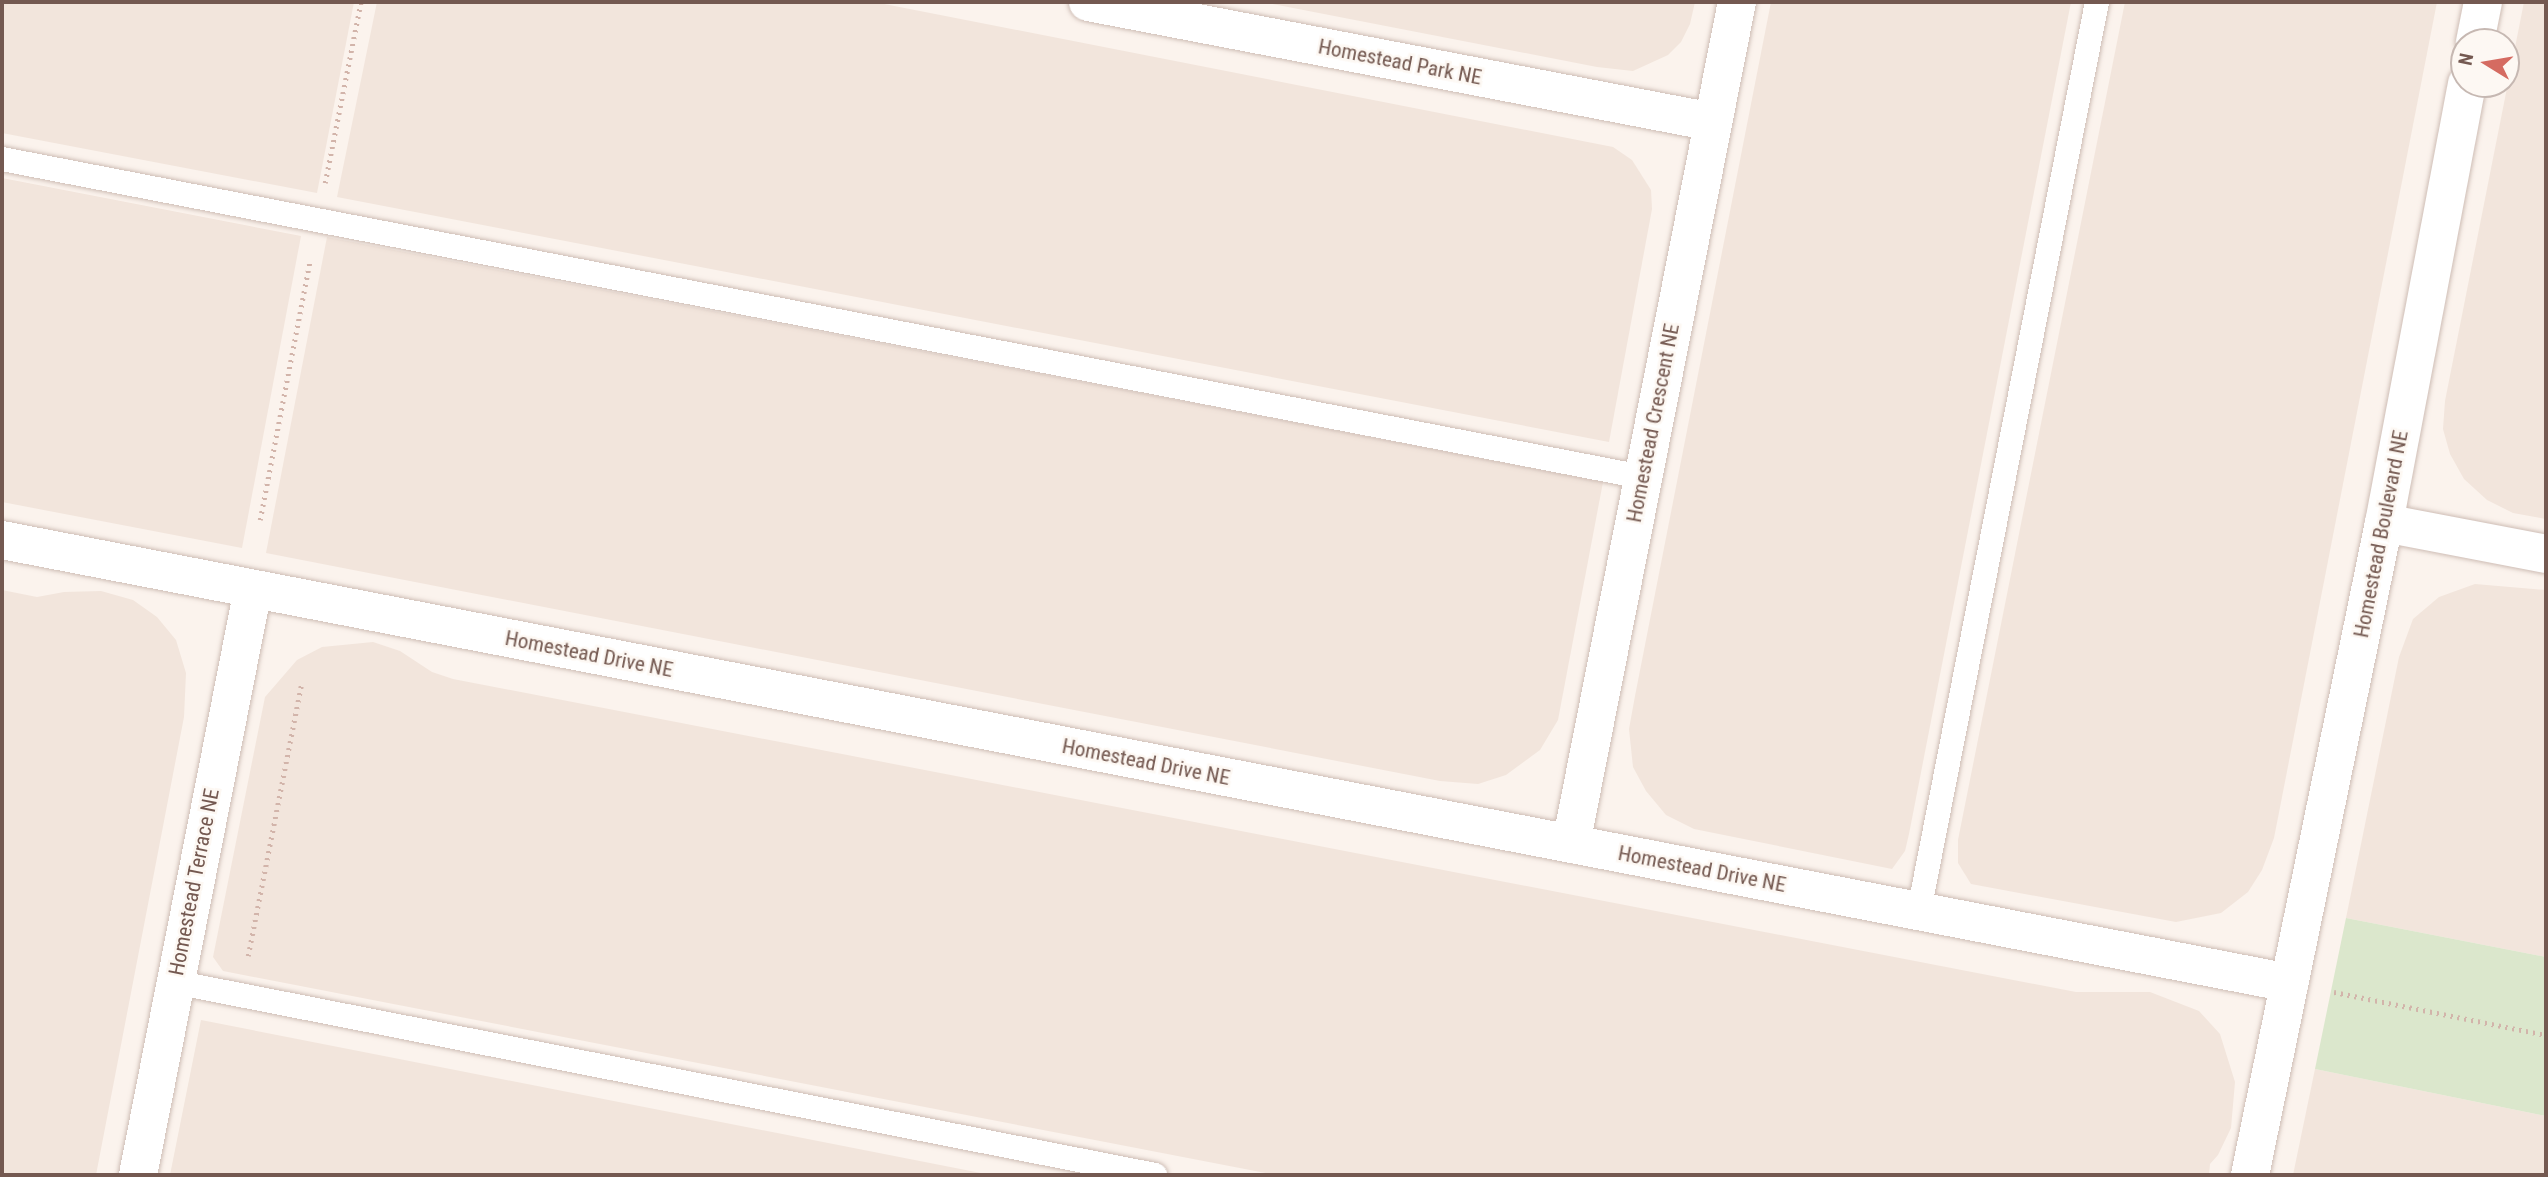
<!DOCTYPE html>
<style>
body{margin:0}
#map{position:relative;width:2548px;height:1177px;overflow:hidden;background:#fbf3ed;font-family:"Roboto Condensed",sans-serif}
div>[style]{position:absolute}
.residential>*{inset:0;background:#f2e5dc}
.green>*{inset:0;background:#dbe7cc}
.path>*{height:4.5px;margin-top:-2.25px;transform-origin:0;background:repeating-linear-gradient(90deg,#d2b4aa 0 2px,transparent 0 7px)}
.roads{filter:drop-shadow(0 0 2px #cebdb5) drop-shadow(0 0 2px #cebdb5)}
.lane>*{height:24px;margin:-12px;padding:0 12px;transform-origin:12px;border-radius:12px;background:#fff}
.street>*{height:38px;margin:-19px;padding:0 19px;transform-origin:19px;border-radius:19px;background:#fff}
span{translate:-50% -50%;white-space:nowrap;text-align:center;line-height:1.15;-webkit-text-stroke:5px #fdf8f3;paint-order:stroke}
.street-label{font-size:21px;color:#745951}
.frame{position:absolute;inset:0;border:4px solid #745951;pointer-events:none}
.north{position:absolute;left:2450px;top:28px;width:70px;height:70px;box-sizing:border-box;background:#fdf8f3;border:2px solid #c6b8b2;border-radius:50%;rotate:281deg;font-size:19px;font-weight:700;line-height:28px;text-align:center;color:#745951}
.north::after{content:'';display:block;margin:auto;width:24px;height:32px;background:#d56b61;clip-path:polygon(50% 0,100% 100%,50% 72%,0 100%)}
</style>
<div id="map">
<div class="residential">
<i style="clip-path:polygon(2px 2px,354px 2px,317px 193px,2px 133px)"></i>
<i style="clip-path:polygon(377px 2px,874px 2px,1613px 147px,1632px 160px,1651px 190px,1652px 209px,1609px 442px,337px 197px)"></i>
<i style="clip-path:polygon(1262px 2px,1695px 2px,1690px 24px,1681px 42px,1668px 55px,1633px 71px,1597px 67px)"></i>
<i style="clip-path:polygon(1771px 2px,2071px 2px,1909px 834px,1905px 851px,1892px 869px,1694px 829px,1666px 815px,1646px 791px,1633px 767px,1629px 729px,1635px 696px)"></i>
<i style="clip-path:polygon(2125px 2px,2437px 2px,2274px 838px,2262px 870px,2248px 892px,2221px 913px,2176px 922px,1971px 884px,1958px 863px,1958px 840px)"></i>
<i style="clip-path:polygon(2524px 2px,2546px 2px,2546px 519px,2513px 513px,2487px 500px,2464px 479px,2450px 454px,2443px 429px,2445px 401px)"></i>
<i style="clip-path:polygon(2px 178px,301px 236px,242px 548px,2px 502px)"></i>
<i style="clip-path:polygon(327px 237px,1603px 482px,1558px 720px,1540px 750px,1506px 775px,1478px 784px,1440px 781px,266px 553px)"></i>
<i style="clip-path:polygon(2475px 584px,2546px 590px,2546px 957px,2346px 918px,2399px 657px,2413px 619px,2439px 597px)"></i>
<i style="clip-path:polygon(2px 590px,37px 597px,64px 592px,101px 591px,133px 600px,157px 617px,176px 640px,186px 673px,184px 717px,96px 1175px,2px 1175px)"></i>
<i style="clip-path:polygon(373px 642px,400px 651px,432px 672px,453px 679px,2076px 992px,2150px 992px,2199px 1011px,2220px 1034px,2235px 1082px,2231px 1128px,2218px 1155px,2210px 1164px,2209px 1175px,1276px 1175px,223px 971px,213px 957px,265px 697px,297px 660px,322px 647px)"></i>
<i style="clip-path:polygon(201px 1020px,991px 1175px,170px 1175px)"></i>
<i style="clip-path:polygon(2315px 1069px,2546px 1116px,2546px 1175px,2293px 1175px)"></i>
</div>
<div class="green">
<i style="clip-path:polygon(2346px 918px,2546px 957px,2546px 1116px,2315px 1069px)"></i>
</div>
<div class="path">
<i style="left:325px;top:183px;width:185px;rotate:-78.8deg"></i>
<i style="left:260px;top:520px;width:265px;rotate:-79.1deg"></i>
<i style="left:248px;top:956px;width:279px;rotate:-78.9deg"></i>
<i style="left:2334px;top:992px;width:216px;rotate:11.5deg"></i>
</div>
<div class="roads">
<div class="lane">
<i style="left:2px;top:159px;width:1671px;rotate:10.97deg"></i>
<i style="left:1919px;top:911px;width:926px;rotate:-78.92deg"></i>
<i style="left:174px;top:982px;width:1000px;rotate:11.13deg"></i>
</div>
<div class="street">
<i style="left:1088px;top:2px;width:636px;rotate:10.87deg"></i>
<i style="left:2475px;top:42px;width:41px;rotate:-78.7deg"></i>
<i style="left:2384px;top:523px;width:165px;rotate:10.8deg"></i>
<i style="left:2px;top:540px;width:2330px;rotate:10.96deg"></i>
<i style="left:1571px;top:844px;width:858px;rotate:-78.85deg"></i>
<i style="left:138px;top:1175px;width:597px;rotate:-78.9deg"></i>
<i style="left:2250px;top:1175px;width:666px;rotate:-78.39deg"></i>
<i style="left:2384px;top:523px;width:447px;rotate:-79.3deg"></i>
</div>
</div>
<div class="street-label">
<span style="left:1400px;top:62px;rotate:11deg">Homestead Park NE</span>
<span style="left:1653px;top:423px;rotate:-79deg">Homestead Crescent NE</span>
<span style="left:2381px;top:534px;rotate:-79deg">Homestead Boulevard NE</span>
<span style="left:589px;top:654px;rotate:11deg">Homestead Drive NE</span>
<span style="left:1146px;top:762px;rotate:11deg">Homestead Drive NE</span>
<span style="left:1702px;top:869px;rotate:11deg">Homestead Drive NE</span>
<span style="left:194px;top:882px;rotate:-79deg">Homestead Terrace NE</span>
</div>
<div class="frame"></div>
<div class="north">N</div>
</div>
